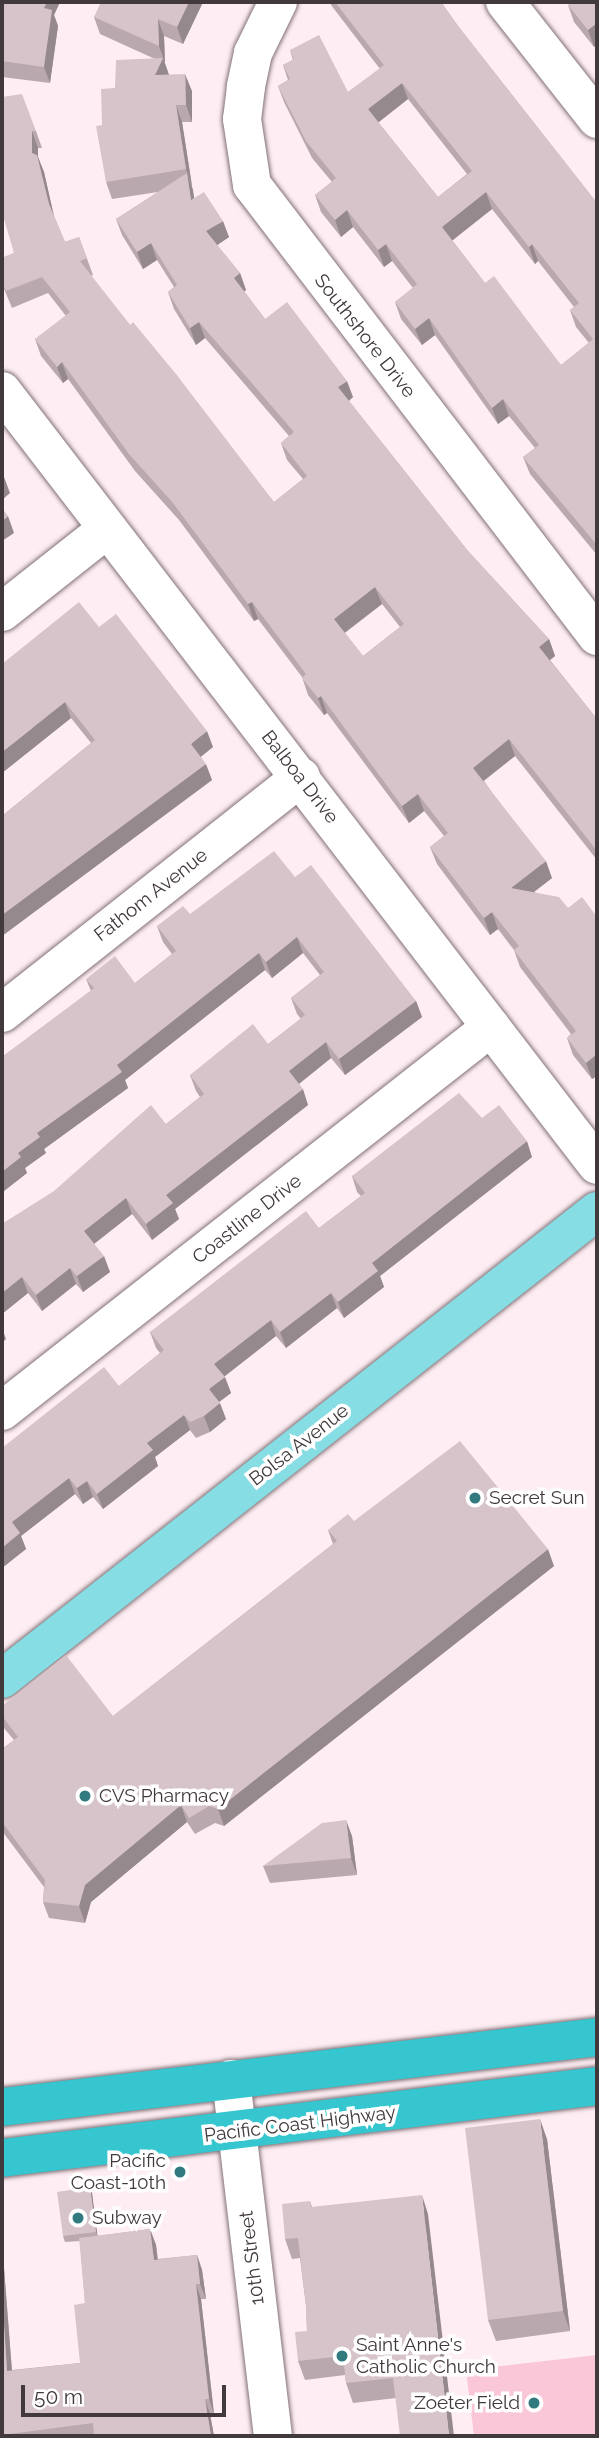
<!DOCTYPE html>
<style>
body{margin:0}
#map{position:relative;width:599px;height:2438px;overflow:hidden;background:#feeef3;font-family:Raleway,sans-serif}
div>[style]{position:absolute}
.green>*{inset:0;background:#fac7d8}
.roads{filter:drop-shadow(0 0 2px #827177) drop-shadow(0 0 2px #827177)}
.minor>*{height:38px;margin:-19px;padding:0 19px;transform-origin:19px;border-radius:19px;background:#fff}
.major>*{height:38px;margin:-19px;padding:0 19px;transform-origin:19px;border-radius:19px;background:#86dde3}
.highway>*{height:38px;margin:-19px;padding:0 19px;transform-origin:19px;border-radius:19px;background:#36c6d0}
.wall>*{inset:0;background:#b9a9ae}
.shaded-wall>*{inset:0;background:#96898d}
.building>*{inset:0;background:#d7c4ca}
.dots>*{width:19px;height:19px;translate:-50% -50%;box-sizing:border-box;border:4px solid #fff;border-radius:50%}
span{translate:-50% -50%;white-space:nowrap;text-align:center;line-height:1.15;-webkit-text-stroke:7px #fff;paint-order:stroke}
.street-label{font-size:19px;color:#41393c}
.poi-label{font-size:19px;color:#41393c}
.left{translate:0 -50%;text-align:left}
.right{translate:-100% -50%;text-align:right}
.frame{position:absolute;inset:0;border:4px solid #41393c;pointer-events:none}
.scale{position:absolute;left:21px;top:2385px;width:205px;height:32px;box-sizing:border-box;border:4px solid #41393c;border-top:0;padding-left:9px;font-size:21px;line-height:24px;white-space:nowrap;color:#41393c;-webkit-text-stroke:5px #fff;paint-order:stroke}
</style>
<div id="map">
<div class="green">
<i style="clip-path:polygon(597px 2355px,597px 2436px,474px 2436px,466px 2370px)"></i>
</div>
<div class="roads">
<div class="minor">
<i style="left:278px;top:2px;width:57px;rotate:116.1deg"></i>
<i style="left:253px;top:53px;width:35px;rotate:102deg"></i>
<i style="left:246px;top:87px;width:32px;rotate:97deg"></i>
<i style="left:242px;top:119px;width:67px;rotate:81.4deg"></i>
<i style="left:252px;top:185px;width:568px;rotate:52.59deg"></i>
<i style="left:505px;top:2px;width:149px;rotate:51.8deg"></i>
<i style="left:2px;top:391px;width:976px;rotate:52.45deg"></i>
<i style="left:2px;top:612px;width:134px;rotate:-38.3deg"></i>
<i style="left:2px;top:1013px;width:381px;rotate:-38.3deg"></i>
<i style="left:2px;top:1411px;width:622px;rotate:-38.14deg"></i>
<i style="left:231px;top:2079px;width:359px;rotate:83.3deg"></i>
</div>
<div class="major">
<i style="left:2px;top:1679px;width:757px;rotate:-38.19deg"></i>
</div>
<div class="highway">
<i style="left:2px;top:2107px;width:599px;rotate:-6.71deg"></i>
<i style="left:2px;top:2158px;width:599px;rotate:-6.9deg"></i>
</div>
</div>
<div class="wall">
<i style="clip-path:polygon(2px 2px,60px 2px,54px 15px,58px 26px,50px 83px,2px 77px)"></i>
<i style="clip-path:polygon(evenodd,203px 2px,183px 44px,164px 36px,165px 63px,169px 75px,192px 91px,192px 122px,182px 122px,192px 186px,194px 198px,229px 237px,217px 245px,240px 273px,246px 290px,244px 291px,265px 319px,353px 397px,349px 401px,468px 551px,549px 639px,555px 656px,550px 660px,597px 719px,597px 860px,515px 756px,484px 781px,552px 878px,534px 892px,568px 908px,597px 917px,597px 1076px,592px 1079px,573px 1055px,567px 1038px,571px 1034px,520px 967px,514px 950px,498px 929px,490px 935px,437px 864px,430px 847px,444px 836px,424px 811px,409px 823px,327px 713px,324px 715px,308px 695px,302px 677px,258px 619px,254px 621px,179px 520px,135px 471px,68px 379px,63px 383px,41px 356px,35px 339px,66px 316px,48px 293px,12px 308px,2px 284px,2px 258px,14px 253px,2px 97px,36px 131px,42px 148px,38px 148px,38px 157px,44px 172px,54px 216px,65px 242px,79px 237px,93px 275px,91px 276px,130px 325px,274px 502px,303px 479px,287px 460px,281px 443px,289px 436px,205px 338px,196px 345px,174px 309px,168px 292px,174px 287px,157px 260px,143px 269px,122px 235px,116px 219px,158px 192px,112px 199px,106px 182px,102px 125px,115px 88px,155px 59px,100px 34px,94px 17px,203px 2px,382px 604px,400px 627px,363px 656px,345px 633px,382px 604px)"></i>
<i style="clip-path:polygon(evenodd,330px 2px,441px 2px,458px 26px,597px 203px,597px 555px,530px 474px,523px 457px,535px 448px,509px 416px,498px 424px,435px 335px,422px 345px,401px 319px,395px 302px,413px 288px,392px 261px,384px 267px,353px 227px,341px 237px,321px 212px,315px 195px,332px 182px,312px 158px,284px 102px,278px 86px,288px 80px,283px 65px,293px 60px,290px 50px,348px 92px,380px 69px,331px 5px,330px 2px,408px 99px,467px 174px,438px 197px,378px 122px,408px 99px,330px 2px,492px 209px,535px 264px,538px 261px,574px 307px,570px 310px,576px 327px,589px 343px,561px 365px,485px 283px,452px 240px,492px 209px)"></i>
<i style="clip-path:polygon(597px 2px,597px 44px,594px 47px,574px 22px,568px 5px)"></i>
<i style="clip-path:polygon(99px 627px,213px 747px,201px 757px,212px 780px,2px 936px,2px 816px,91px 743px,71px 718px,2px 773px)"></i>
<i style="clip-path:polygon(295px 877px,416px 1001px,422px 1017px,345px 1075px,331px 1058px,299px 1084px,308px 1105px,175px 1209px,179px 1219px,152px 1240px,132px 1214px,94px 1244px,110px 1272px,83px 1292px,76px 1284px,42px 1311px,28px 1293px,2px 1314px,2px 1224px,166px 1124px,200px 1097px,196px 1091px,190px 1075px,268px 1044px,301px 1019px,297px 1014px,291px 998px,320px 975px,303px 953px,272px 978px,265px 970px,125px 1080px,128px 1088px,44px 1149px,46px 1153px,25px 1168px,27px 1173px,4px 1191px,2px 1188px,2px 1057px,91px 991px,86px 979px,135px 983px,172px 954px,163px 942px,157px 926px)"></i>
<i style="clip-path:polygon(482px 1118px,532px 1157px,380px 1276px,384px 1287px,344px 1318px,337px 1308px,286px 1348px,276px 1336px,224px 1376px,231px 1393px,219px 1402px,226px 1419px,210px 1432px,196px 1438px,190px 1430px,155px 1457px,158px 1466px,103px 1509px,93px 1497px,83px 1504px,75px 1494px,21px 1536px,26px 1549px,2px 1568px,2px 1448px,119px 1386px,160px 1353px,156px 1348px,150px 1332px,319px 1228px,361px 1196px,357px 1192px,352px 1176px)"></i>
<i style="clip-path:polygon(354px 1521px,554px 1566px,224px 1826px,215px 1823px,195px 1834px,187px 1822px,91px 1902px,85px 1923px,49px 1918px,43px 1902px,44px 1887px,2px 1831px,2px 1749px,14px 1740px,3px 1727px,2px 1723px,2px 1706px,113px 1716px,333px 1544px,328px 1530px)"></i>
<i style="clip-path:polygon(352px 1836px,357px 1875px,270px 1883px,263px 1866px)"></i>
<i style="clip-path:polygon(547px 2139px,570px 2331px,496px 2341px,488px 2320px)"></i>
<i style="clip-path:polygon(92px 2193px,97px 2236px,150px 2229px,156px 2245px,158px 2259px,197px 2255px,202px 2270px,206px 2299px,201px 2299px,214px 2414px,210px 2414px,214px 2436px,2px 2436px,2px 2260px,4px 2268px,12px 2370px,80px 2363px,85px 2303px,80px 2241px,65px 2242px,63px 2236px)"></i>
<i style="clip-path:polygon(310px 2201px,312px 2207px,428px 2214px,396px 2398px,353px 2403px,346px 2383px,345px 2375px,305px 2380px,298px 2361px,307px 2331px,306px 2306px,300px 2258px,292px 2259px,285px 2239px)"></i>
</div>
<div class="shaded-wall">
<i style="clip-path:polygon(47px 2px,60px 2px,54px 15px,58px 26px,50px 83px,44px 67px,44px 8px)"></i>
<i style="clip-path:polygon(189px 2px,203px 2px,183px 44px,177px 27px)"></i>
<i style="clip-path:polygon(158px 19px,164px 36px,165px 63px,159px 46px)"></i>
<i style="clip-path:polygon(597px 23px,597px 44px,594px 47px,588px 30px)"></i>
<i style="clip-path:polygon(163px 58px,169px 75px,155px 75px)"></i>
<i style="clip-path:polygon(185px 74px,192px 91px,192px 122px,186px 105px)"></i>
<i style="clip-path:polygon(402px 83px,408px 99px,374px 126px,368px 109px)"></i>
<i style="clip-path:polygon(176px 105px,182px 122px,192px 186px,186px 169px)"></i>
<i style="clip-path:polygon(32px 131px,38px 148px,38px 157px,44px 172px,55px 221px,32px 153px)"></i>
<i style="clip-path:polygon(187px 173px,193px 190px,197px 217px,191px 200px)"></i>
<i style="clip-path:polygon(486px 192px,492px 209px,448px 244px,442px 227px)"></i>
<i style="clip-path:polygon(347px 210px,353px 227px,341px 237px,335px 220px)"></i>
<i style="clip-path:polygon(223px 221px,229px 237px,213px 248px,206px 231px)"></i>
<i style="clip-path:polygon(151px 243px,157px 260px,143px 269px,137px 252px)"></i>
<i style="clip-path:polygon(386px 244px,392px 261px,384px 267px,378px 250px)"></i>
<i style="clip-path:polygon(532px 244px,538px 261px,535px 264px,529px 247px)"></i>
<i style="clip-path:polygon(240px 273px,246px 290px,240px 295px,234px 278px)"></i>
<i style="clip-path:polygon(429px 318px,435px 335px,422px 345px,415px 329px)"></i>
<i style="clip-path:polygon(199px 322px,205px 338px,196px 345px,190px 328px)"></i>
<i style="clip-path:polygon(62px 362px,68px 379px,63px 383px,57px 367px)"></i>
<i style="clip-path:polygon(347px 381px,353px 397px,345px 404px,338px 387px)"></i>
<i style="clip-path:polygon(503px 399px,509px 416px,498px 424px,492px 408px)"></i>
<i style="clip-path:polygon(4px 477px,10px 493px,2px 500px,2px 479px)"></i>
<i style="clip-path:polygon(8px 516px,14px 533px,2px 541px,2px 521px)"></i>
<i style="clip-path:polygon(375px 587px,382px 604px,340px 636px,334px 619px)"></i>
<i style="clip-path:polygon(252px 602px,258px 619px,254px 621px,248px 604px)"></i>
<i style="clip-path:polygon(549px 639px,555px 656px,545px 664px,539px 647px)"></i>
<i style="clip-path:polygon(321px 696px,327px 713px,324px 715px,318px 698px)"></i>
<i style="clip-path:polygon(65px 702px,71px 718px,2px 773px,2px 752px)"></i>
<i style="clip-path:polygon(207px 731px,213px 747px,196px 760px,191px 744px)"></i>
<i style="clip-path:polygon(509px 739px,515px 756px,479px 784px,473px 768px)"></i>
<i style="clip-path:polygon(206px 764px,212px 780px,2px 936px,2px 915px)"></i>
<i style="clip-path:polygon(418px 794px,424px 811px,409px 823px,402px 806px)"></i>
<i style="clip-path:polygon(546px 861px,552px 878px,517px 905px,511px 888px)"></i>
<i style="clip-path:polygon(492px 912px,498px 929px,490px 935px,484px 918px)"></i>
<i style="clip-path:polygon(297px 937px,303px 953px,272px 978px,266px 962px)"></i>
<i style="clip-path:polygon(259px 953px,265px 970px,125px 1080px,128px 1088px,44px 1149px,46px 1153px,25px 1168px,27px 1173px,4px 1191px,2px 1184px,2px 1172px,18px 1153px,37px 1133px,117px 1065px)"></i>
<i style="clip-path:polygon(416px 1001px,422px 1017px,345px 1075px,339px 1059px)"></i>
<i style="clip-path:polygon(326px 1042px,331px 1058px,295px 1087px,289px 1071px)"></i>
<i style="clip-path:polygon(597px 1054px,597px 1076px,592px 1079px,586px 1063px)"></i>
<i style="clip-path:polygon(303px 1089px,308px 1105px,175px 1209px,179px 1219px,152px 1240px,146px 1224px,166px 1195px)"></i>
<i style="clip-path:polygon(527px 1141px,532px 1157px,380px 1276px,384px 1287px,344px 1318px,338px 1302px,372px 1263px)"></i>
<i style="clip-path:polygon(126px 1198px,132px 1214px,90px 1247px,84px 1231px)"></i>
<i style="clip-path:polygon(104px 1256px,110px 1272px,83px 1292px,77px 1276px)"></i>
<i style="clip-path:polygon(70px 1268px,76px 1284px,42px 1311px,36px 1295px)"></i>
<i style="clip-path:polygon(22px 1277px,28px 1293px,2px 1314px,2px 1293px)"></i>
<i style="clip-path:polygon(331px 1293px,337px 1308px,286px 1348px,280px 1332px)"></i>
<i style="clip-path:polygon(271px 1320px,276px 1336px,220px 1380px,214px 1364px)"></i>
<i style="clip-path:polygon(2px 1328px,6px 1339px,2px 1343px)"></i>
<i style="clip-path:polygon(225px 1377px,231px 1393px,215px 1405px,209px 1389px)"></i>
<i style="clip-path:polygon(220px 1403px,226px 1419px,210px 1432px,204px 1416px)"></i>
<i style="clip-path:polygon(184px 1415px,190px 1430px,155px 1457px,158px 1466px,103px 1509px,97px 1494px,147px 1443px)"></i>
<i style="clip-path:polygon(69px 1478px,75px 1494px,21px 1536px,26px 1549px,2px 1568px,2px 1548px,12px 1522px)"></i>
<i style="clip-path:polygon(87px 1481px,93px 1497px,83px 1504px,77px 1488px)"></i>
<i style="clip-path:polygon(548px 1549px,554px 1566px,224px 1826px,218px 1809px)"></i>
<i style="clip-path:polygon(181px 1805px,187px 1822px,91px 1902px,85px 1923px,79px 1906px,85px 1885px)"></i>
<i style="clip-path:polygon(346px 1820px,352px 1836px,357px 1875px,351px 1858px)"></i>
<i style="clip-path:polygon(540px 2119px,547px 2139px,570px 2331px,563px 2311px)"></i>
<i style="clip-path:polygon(90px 2187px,92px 2193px,98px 2239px,96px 2232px)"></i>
<i style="clip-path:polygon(422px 2195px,428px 2214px,454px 2436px,449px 2436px)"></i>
<i style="clip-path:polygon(150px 2229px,156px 2245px,159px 2275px,154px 2260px)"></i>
<i style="clip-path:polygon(197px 2255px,202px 2270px,206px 2299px,200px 2284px)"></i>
<i style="clip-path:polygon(2px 2260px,4px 2268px,13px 2386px,7px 2371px,2px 2292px)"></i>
<i style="clip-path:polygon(196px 2284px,201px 2299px,214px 2414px,209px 2399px)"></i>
<i style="clip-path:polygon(205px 2399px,210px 2414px,214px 2436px,211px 2436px)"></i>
</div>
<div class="building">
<i style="clip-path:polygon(2px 2px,47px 2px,44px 8px,52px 10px,44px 67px,2px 61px)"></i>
<i style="clip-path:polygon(101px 2px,189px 2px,177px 27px,158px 19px,159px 46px,94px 17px)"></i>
<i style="clip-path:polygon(evenodd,335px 2px,441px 2px,458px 26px,597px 203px,597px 545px,523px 457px,539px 445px,503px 399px,492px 408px,429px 318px,415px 329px,395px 302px,417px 284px,386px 244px,378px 250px,347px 210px,335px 220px,315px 195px,336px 178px,306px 141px,278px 86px,290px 79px,283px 65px,294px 59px,290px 50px,319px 35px,348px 92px,384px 65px,335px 2px,402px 83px,472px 171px,438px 197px,368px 109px,402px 83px,335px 2px,486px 192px,529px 247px,532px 244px,579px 303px,570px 310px,593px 339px,561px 365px,494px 276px,485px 283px,442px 227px,486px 192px)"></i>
<i style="clip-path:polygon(572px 2px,597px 2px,597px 23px,588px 30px,568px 5px)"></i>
<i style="clip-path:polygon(163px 58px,155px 75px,185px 74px,186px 105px,176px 105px,186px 169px,106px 182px,96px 126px,102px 125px,101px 89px,115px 88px,116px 60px)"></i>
<i style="clip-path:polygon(evenodd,22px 94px,36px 131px,32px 131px,32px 153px,37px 155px,49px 204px,65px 242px,79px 237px,87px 258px,80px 261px,130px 325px,133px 322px,176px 374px,274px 502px,307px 476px,281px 443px,294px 432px,199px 322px,190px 328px,168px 292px,177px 285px,151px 243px,137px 252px,116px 219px,187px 173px,191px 200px,204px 192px,223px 221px,206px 231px,240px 273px,234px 278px,265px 319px,287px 302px,347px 381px,338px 387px,468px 551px,549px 639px,539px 647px,597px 719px,597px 851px,509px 739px,473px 768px,546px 861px,511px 888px,559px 897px,568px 908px,582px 897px,597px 917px,597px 926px,596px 927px,597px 930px,597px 1054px,586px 1063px,567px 1038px,576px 1031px,514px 950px,519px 946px,492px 912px,484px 918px,430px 847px,448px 833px,418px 794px,402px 806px,321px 696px,318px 698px,302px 678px,306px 674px,252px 602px,248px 604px,173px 503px,129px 454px,62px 362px,57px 367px,35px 339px,70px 312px,42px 277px,6px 291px,2px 282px,2px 258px,14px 253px,2px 212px,2px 97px,22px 94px,375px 587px,404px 624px,363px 656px,334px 619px,375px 587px)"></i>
<i style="clip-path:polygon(2px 508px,8px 516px,2px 521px)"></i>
<i style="clip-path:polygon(79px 602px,99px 627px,116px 614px,207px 731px,191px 744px,206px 764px,2px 915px,2px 816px,95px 740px,65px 702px,2px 752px,2px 664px)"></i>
<i style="clip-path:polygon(274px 851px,295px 877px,311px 865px,416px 1001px,339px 1059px,326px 1042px,289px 1071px,303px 1089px,166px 1195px,173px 1203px,146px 1224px,126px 1198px,84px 1231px,104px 1256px,77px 1276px,70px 1268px,36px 1295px,22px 1277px,2px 1293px,2px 1224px,54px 1191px,151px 1105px,166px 1124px,204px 1094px,190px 1075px,253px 1024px,268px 1044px,305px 1015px,291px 998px,324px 972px,297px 937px,266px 962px,259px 953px,117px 1065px,122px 1072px,37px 1133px,40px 1137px,18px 1153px,21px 1157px,2px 1172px,2px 1057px,94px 988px,86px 979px,115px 956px,135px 983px,176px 951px,157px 926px,183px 906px,190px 914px)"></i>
<i style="clip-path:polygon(459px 1093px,482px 1118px,499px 1105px,527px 1141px,372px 1263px,378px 1271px,338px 1302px,331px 1293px,280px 1332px,271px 1320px,214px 1364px,225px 1377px,209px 1389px,220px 1403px,204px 1416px,190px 1422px,184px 1415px,147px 1443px,153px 1450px,97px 1494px,87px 1481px,77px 1488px,69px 1478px,12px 1522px,20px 1533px,2px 1548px,2px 1448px,104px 1367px,119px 1386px,164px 1350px,150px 1332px,306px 1211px,319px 1228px,365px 1193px,352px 1176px)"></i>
<i style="clip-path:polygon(460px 1441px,548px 1549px,218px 1809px,209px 1806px,189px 1818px,181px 1805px,85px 1885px,79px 1906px,43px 1902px,45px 1880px,2px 1822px,2px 1749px,18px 1737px,2px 1716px,2px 1706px,66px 1655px,113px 1716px,337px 1541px,328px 1530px,348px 1514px,354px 1521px)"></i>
<i style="clip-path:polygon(346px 1820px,351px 1858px,263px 1866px,322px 1823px)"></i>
<i style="clip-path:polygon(540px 2119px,563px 2311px,488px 2320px,465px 2128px)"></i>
<i style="clip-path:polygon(90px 2187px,96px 2232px,63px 2236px,57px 2192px)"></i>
<i style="clip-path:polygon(422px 2195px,449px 2436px,400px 2436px,393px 2378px,346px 2383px,343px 2356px,298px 2361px,295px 2332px,307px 2331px,306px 2306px,298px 2238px,285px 2239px,282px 2204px,310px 2201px,311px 2207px)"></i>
<i style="clip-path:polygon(150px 2229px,154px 2260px,197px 2255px,200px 2284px,196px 2284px,209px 2399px,205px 2399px,211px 2436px,94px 2436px,93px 2423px,2px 2435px,2px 2292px,7px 2371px,80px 2363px,74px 2305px,85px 2303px,79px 2238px)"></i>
</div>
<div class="dots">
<i style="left:475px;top:1498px;background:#317a7f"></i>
<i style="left:85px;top:1796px;background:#317a7f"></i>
<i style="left:180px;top:2172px;background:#317a7f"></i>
<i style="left:78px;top:2218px;background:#317a7f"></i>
<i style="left:342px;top:2356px;background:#317a7f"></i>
<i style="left:534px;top:2403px;background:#317a7f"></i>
</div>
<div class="street-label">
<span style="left:365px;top:336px;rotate:52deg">Southshore Drive</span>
<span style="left:300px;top:777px;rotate:52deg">Balboa Drive</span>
<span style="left:151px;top:895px;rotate:-38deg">Fathom Avenue</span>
<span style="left:247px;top:1219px;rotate:-38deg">Coastline Drive</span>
<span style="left:299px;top:1445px;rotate:-38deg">Bolsa Avenue</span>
<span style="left:300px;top:2124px;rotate:-7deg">Pacific Coast Highway</span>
<span style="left:252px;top:2258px;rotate:-97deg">10th Street</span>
</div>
<div class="poi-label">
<span class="left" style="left:489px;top:1498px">Secret Sun</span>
<span class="left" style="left:99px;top:1796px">CVS Pharmacy</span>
<span class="right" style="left:166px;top:2172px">Pacific<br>Coast-10th</span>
<span class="left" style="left:92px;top:2218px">Subway</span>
<span class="left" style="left:356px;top:2356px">Saint Anne's<br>Catholic Church</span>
<span class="right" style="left:520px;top:2403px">Zoeter Field</span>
</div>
<div class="frame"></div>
<div class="scale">50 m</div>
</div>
